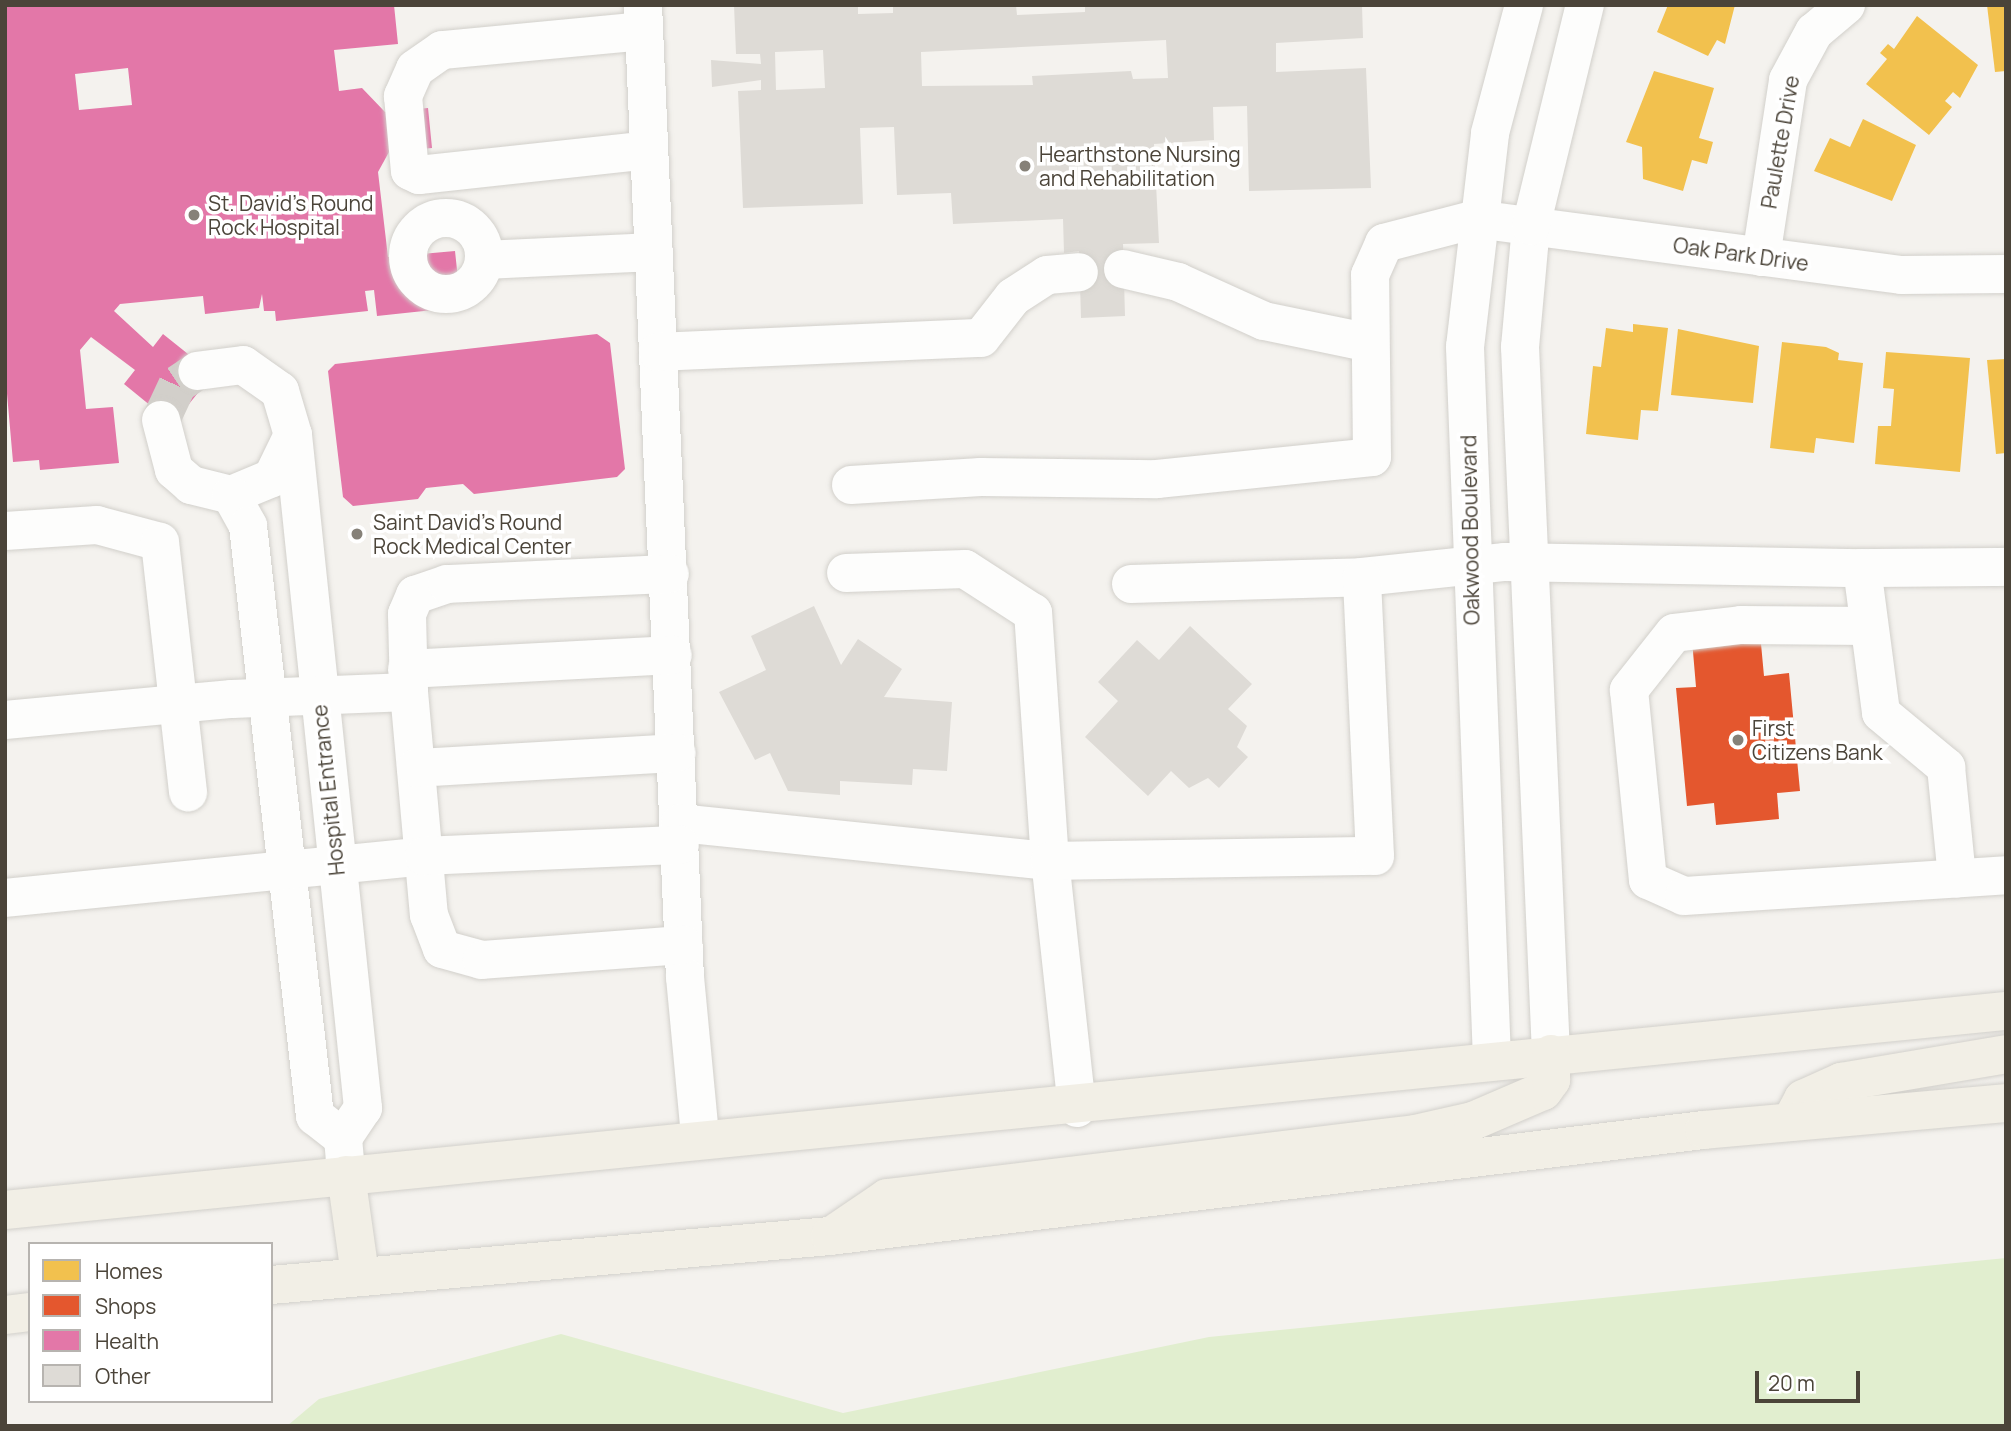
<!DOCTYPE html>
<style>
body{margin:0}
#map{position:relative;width:2011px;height:1431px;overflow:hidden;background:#f4f2ee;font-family:Manrope,sans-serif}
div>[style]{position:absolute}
.green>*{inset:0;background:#e1eecf}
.homes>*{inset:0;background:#f2c14e}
.shops>*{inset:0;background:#e4572e}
.health>*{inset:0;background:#e377a8}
.building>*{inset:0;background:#dedbd6}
.minor-tunnel>*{height:38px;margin-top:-19px;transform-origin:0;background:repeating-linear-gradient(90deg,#d2cfca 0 38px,transparent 0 57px)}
.roads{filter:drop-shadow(0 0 2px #d2d0cb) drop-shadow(0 0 2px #d2d0cb)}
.minor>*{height:38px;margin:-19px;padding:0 19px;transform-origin:19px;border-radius:19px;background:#fdfdfc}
.minor>.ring{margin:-19px;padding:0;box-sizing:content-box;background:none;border:38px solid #fdfdfc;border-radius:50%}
.major>*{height:38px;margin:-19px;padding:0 19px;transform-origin:19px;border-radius:19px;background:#f2efe6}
.dots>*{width:19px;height:19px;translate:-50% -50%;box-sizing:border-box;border:4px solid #fff;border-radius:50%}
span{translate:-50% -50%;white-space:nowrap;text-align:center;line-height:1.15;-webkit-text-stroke:7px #fff;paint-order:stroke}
.street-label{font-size:21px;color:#4b4439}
.poi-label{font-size:21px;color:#4b4439}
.left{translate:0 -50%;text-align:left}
.frame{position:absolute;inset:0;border:7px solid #4b4439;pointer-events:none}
.legend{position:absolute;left:28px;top:1242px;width:245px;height:161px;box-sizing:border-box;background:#fff;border:2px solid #b7b4b0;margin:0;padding:9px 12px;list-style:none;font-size:21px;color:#4b4439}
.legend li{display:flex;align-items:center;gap:14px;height:35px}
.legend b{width:35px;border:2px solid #b7b4b0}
.scale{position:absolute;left:1755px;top:1371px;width:105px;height:32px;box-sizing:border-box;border:4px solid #4b4439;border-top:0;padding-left:9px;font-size:21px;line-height:24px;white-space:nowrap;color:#4b4439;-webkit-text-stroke:5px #fff;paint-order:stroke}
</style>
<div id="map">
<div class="green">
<i style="clip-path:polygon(2006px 1258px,2006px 1426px,287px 1426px,319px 1399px,561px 1334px,843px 1413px,1209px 1337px)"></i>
</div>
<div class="homes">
<i style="clip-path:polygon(1668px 5px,1735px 5px,1725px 44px,1717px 40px,1708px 56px,1657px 32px)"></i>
<i style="clip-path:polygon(1987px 5px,2006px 5px,2006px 71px,1995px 72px)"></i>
<i style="clip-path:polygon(1917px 16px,1978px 65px,1960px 98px,1953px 92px,1945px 101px,1952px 107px,1929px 135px,1866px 84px,1887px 59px,1880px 53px,1888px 44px,1894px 49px)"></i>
<i style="clip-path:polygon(1654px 71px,1714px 88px,1699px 138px,1713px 142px,1707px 164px,1692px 160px,1683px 191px,1643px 179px,1642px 147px,1626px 142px)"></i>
<i style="clip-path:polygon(1863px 119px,1916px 145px,1892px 201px,1814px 171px,1830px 138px,1850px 147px)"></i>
<i style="clip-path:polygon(1633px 324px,1668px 328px,1658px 411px,1641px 410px,1638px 440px,1586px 434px,1593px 366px,1601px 367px,1606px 328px,1633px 332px)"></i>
<i style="clip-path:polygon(1678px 329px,1759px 346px,1753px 403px,1671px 395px)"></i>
<i style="clip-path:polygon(1782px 342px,1826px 347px,1839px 353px,1838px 360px,1863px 363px,1854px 443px,1816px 438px,1814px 453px,1770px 448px)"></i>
<i style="clip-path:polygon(1886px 352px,1970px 358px,1960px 472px,1875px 464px,1878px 426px,1891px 426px,1894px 389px,1883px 388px)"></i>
<i style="clip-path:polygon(2006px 359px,2006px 453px,1996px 454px,1987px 360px)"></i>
</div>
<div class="shops">
<i style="clip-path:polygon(1760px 633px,1764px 676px,1789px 673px,1800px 791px,1777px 793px,1779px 819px,1716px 825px,1714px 803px,1687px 806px,1676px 688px,1696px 687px,1692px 640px)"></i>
</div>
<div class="health">
<i style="clip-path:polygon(evenodd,5px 5px,394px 5px,398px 44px,334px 50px,339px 91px,362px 88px,385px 112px,428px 108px,432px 148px,389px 152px,378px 172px,388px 257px,455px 251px,461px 307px,377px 316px,374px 290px,365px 291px,368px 311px,276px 321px,275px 311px,264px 311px,262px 294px,259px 308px,205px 314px,203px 296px,120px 304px,114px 311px,153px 347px,163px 334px,213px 374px,173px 424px,124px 384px,135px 370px,91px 337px,80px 350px,86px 409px,113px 407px,119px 463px,40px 470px,39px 460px,13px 462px,5px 371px,5px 5px,128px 68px,132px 105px,79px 110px,75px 74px,128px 68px)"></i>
<i style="clip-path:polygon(597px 334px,610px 343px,625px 469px,617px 477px,474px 494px,463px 484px,426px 488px,418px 499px,353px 506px,343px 497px,328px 371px,335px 364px)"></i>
</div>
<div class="building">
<i style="clip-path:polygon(evenodd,734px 5px,858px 5px,858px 14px,893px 13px,893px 5px,1016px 5px,1017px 15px,1085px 12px,1085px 5px,1362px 5px,1363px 38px,1276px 43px,1276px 72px,1366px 68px,1371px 188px,1249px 191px,1247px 106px,1213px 107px,1214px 140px,1154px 144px,1159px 243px,1123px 244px,1125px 316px,1081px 318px,1079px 251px,1064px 253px,1063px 219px,953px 224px,951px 193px,897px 195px,894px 127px,860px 128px,863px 204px,743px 208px,738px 91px,761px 90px,761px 80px,712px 87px,711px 60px,761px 64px,760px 54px,736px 54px,734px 5px,1166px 40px,1168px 78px,1133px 79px,1131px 71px,1032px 76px,1033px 85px,922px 86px,921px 52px,1166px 40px,734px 5px,823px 50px,825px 88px,776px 90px,775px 52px,823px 50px)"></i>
<i style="clip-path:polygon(814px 606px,841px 665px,858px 639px,902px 669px,884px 697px,952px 702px,947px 771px,913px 769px,912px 785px,840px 781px,840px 795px,788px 791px,770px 753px,755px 760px,719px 692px,766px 670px,751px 636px)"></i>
<i style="clip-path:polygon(1190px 626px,1252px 684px,1228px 709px,1247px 726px,1237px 747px,1248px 757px,1219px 788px,1208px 778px,1189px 788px,1171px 771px,1148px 796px,1085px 737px,1118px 701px,1098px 682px,1137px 640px,1159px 660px)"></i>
</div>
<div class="minor-tunnel">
<i style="left:161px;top:420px;width:40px;rotate:-65deg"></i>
<i style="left:178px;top:384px;width:23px;rotate:-34deg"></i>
</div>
<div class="roads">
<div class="minor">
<i style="left:643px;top:5px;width:973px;rotate:87.53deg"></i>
<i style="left:685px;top:977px;width:161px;rotate:84.6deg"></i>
<i style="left:644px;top:31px;width:203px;rotate:174.6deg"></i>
<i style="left:442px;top:50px;width:33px;rotate:145deg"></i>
<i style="left:415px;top:69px;width:30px;rotate:114deg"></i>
<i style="left:403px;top:96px;width:75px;rotate:84.7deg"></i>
<i style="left:410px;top:171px;width:10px;rotate:24deg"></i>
<i style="left:419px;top:175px;width:231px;rotate:-6.2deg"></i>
<i class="ring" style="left:408px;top:218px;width:38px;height:38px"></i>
<i style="left:1761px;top:257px;width:179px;rotate:-81.3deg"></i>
<i style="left:1788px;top:80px;width:55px;rotate:-61.6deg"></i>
<i style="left:1814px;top:32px;width:42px;rotate:-40.2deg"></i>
<i style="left:484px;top:260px;width:170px;rotate:-2.7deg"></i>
<i style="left:1123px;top:269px;width:57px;rotate:13.3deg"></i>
<i style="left:1178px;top:282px;width:94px;rotate:24.4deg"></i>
<i style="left:1264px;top:321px;width:108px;rotate:11.7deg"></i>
<i style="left:658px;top:352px;width:323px;rotate:-2.5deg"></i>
<i style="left:981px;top:338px;width:52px;rotate:-52deg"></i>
<i style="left:1013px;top:297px;width:40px;rotate:-32.9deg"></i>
<i style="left:1047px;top:275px;width:32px;rotate:-5deg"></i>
<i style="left:161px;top:420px;width:52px;rotate:75.4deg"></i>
<i style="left:174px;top:470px;width:23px;rotate:41deg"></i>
<i style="left:191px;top:485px;width:41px;rotate:14deg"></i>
<i style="left:231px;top:495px;width:44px;rotate:-22.5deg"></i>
<i style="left:272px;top:478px;width:48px;rotate:-64deg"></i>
<i style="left:293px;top:435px;width:46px;rotate:-106.5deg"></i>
<i style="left:280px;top:391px;width:45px;rotate:-144.9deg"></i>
<i style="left:243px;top:365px;width:46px;rotate:172.6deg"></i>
<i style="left:293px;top:435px;width:677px;rotate:84.06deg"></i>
<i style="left:363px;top:1108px;width:36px;rotate:124deg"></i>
<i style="left:343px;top:1138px;width:37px;rotate:85deg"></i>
<i style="left:851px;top:485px;width:130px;rotate:-3.5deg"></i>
<i style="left:981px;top:477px;width:176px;rotate:0.7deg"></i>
<i style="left:1157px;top:479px;width:216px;rotate:-5.8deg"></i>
<i style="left:1372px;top:457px;width:182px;rotate:-90.6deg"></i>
<i style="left:1370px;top:275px;width:35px;rotate:-66deg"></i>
<i style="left:1384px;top:243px;width:95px;rotate:-14.6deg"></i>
<i style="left:1476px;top:219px;width:429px;rotate:7.5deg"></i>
<i style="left:1901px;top:275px;width:105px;rotate:-0.5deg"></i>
<i style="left:231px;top:495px;width:35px;rotate:61deg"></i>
<i style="left:248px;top:526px;width:594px;rotate:83.52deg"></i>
<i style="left:315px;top:1116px;width:36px;rotate:38deg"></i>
<i style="left:5px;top:531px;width:92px;rotate:-3.7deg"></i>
<i style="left:97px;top:525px;width:65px;rotate:15.1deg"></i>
<i style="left:160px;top:542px;width:252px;rotate:83.6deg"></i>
<i style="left:1862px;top:568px;width:144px;rotate:-0.4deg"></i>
<i style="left:1131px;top:584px;width:231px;rotate:-1.7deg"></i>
<i style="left:1362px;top:577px;width:144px;rotate:-6deg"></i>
<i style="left:1505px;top:562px;width:357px;rotate:1deg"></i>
<i style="left:1862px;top:568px;width:146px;rotate:82.5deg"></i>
<i style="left:1881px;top:713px;width:85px;rotate:39.7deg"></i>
<i style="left:1946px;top:767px;width:112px;rotate:84.3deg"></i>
<i style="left:1869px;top:626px;width:128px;rotate:-179.6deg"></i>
<i style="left:1741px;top:625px;width:67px;rotate:173.2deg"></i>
<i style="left:1674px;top:633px;width:73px;rotate:128.3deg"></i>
<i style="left:1629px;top:690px;width:191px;rotate:84.3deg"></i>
<i style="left:1648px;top:880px;width:39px;rotate:24deg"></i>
<i style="left:1684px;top:896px;width:323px;rotate:-3.7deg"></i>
<i style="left:407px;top:669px;width:266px;rotate:-3deg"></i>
<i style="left:409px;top:692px;width:224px;rotate:84.9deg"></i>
<i style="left:429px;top:915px;width:36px;rotate:69deg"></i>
<i style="left:442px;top:949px;width:41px;rotate:15.4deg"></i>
<i style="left:482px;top:960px;width:202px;rotate:-4.3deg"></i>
<i style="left:5px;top:720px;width:228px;rotate:-5.3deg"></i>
<i style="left:232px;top:699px;width:177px;rotate:-2.3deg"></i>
<i style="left:409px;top:692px;width:78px;rotate:-91.5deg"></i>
<i style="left:407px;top:614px;width:21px;rotate:-67deg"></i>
<i style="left:415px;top:595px;width:34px;rotate:-19deg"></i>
<i style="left:447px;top:584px;width:223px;rotate:-2.6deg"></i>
<i style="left:416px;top:768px;width:261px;rotate:-3.3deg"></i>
<i style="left:680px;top:823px;width:372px;rotate:5.9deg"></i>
<i style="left:1050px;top:861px;width:249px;rotate:-93.9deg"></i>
<i style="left:1033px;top:613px;width:81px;rotate:-147.1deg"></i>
<i style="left:965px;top:569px;width:119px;rotate:178.1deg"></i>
<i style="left:5px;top:898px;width:421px;rotate:-5.7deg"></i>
<i style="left:424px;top:856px;width:256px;rotate:-2.5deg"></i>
<i style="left:1551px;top:1054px;width:708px;rotate:-92.51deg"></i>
<i style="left:1520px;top:347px;width:121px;rotate:-84.8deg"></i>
<i style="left:1531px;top:226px;width:228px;rotate:-76.3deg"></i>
<i style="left:1492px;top:1060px;width:714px;rotate:-92.17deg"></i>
<i style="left:1465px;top:347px;width:215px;rotate:-83.3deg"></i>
<i style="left:1490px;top:133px;width:132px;rotate:-75.1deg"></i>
<i style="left:1077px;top:1108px;width:248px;rotate:-96.2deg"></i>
<i style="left:1050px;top:861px;width:325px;rotate:-0.9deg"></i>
<i style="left:1375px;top:856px;width:279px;rotate:-92.7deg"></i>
</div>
<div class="major">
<i style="left:1791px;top:1122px;width:26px;rotate:-62deg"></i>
<i style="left:1803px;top:1099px;width:42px;rotate:-24.1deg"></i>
<i style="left:1841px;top:1082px;width:167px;rotate:-9.6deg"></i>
<i style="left:346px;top:1175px;width:101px;rotate:82deg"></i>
<i style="left:5px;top:1210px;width:2011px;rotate:-5.68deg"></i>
<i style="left:837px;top:1232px;width:60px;rotate:-34.2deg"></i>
<i style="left:887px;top:1198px;width:532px;rotate:-6.91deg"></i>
<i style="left:1415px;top:1134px;width:59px;rotate:-12.6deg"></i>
<i style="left:1473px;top:1121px;width:76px;rotate:-23.2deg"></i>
<i style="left:1543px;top:1091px;width:14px;rotate:-54deg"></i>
<i style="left:1551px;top:1080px;width:26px;rotate:-90deg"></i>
<i style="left:271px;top:1285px;width:561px;rotate:-5.01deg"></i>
<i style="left:830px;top:1236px;width:880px;rotate:-6.92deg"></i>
<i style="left:1704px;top:1130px;width:303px;rotate:-5.1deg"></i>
<i style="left:5px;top:1315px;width:25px;rotate:-7deg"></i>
</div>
</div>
<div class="dots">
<i style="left:1025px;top:166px;background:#868178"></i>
<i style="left:194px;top:215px;background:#868178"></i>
<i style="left:357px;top:534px;background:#868178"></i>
<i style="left:1738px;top:740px;background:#868178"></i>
</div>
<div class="street-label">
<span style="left:1780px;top:142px;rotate:-80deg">Paulette Drive</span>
<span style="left:1741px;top:254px;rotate:8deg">Oak Park Drive</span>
<span style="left:1470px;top:530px;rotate:-91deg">Oakwood Boulevard</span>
<span style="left:328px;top:790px;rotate:-96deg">Hospital Entrance</span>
</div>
<div class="poi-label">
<span class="left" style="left:1039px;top:166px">Hearthstone Nursing<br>and Rehabilitation</span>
<span class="left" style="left:208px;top:215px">St. David's Round<br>Rock Hospital</span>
<span class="left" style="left:373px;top:534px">Saint David's Round<br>Rock Medical Center</span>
<span class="left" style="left:1752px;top:740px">First<br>Citizens Bank</span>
</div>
<div class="frame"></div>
<ul class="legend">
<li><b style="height:19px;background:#f2c14e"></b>Homes</li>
<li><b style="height:19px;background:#e4572e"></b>Shops</li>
<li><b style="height:19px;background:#e377a8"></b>Health</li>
<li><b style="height:19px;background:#dedbd6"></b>Other</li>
</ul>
<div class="scale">20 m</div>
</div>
